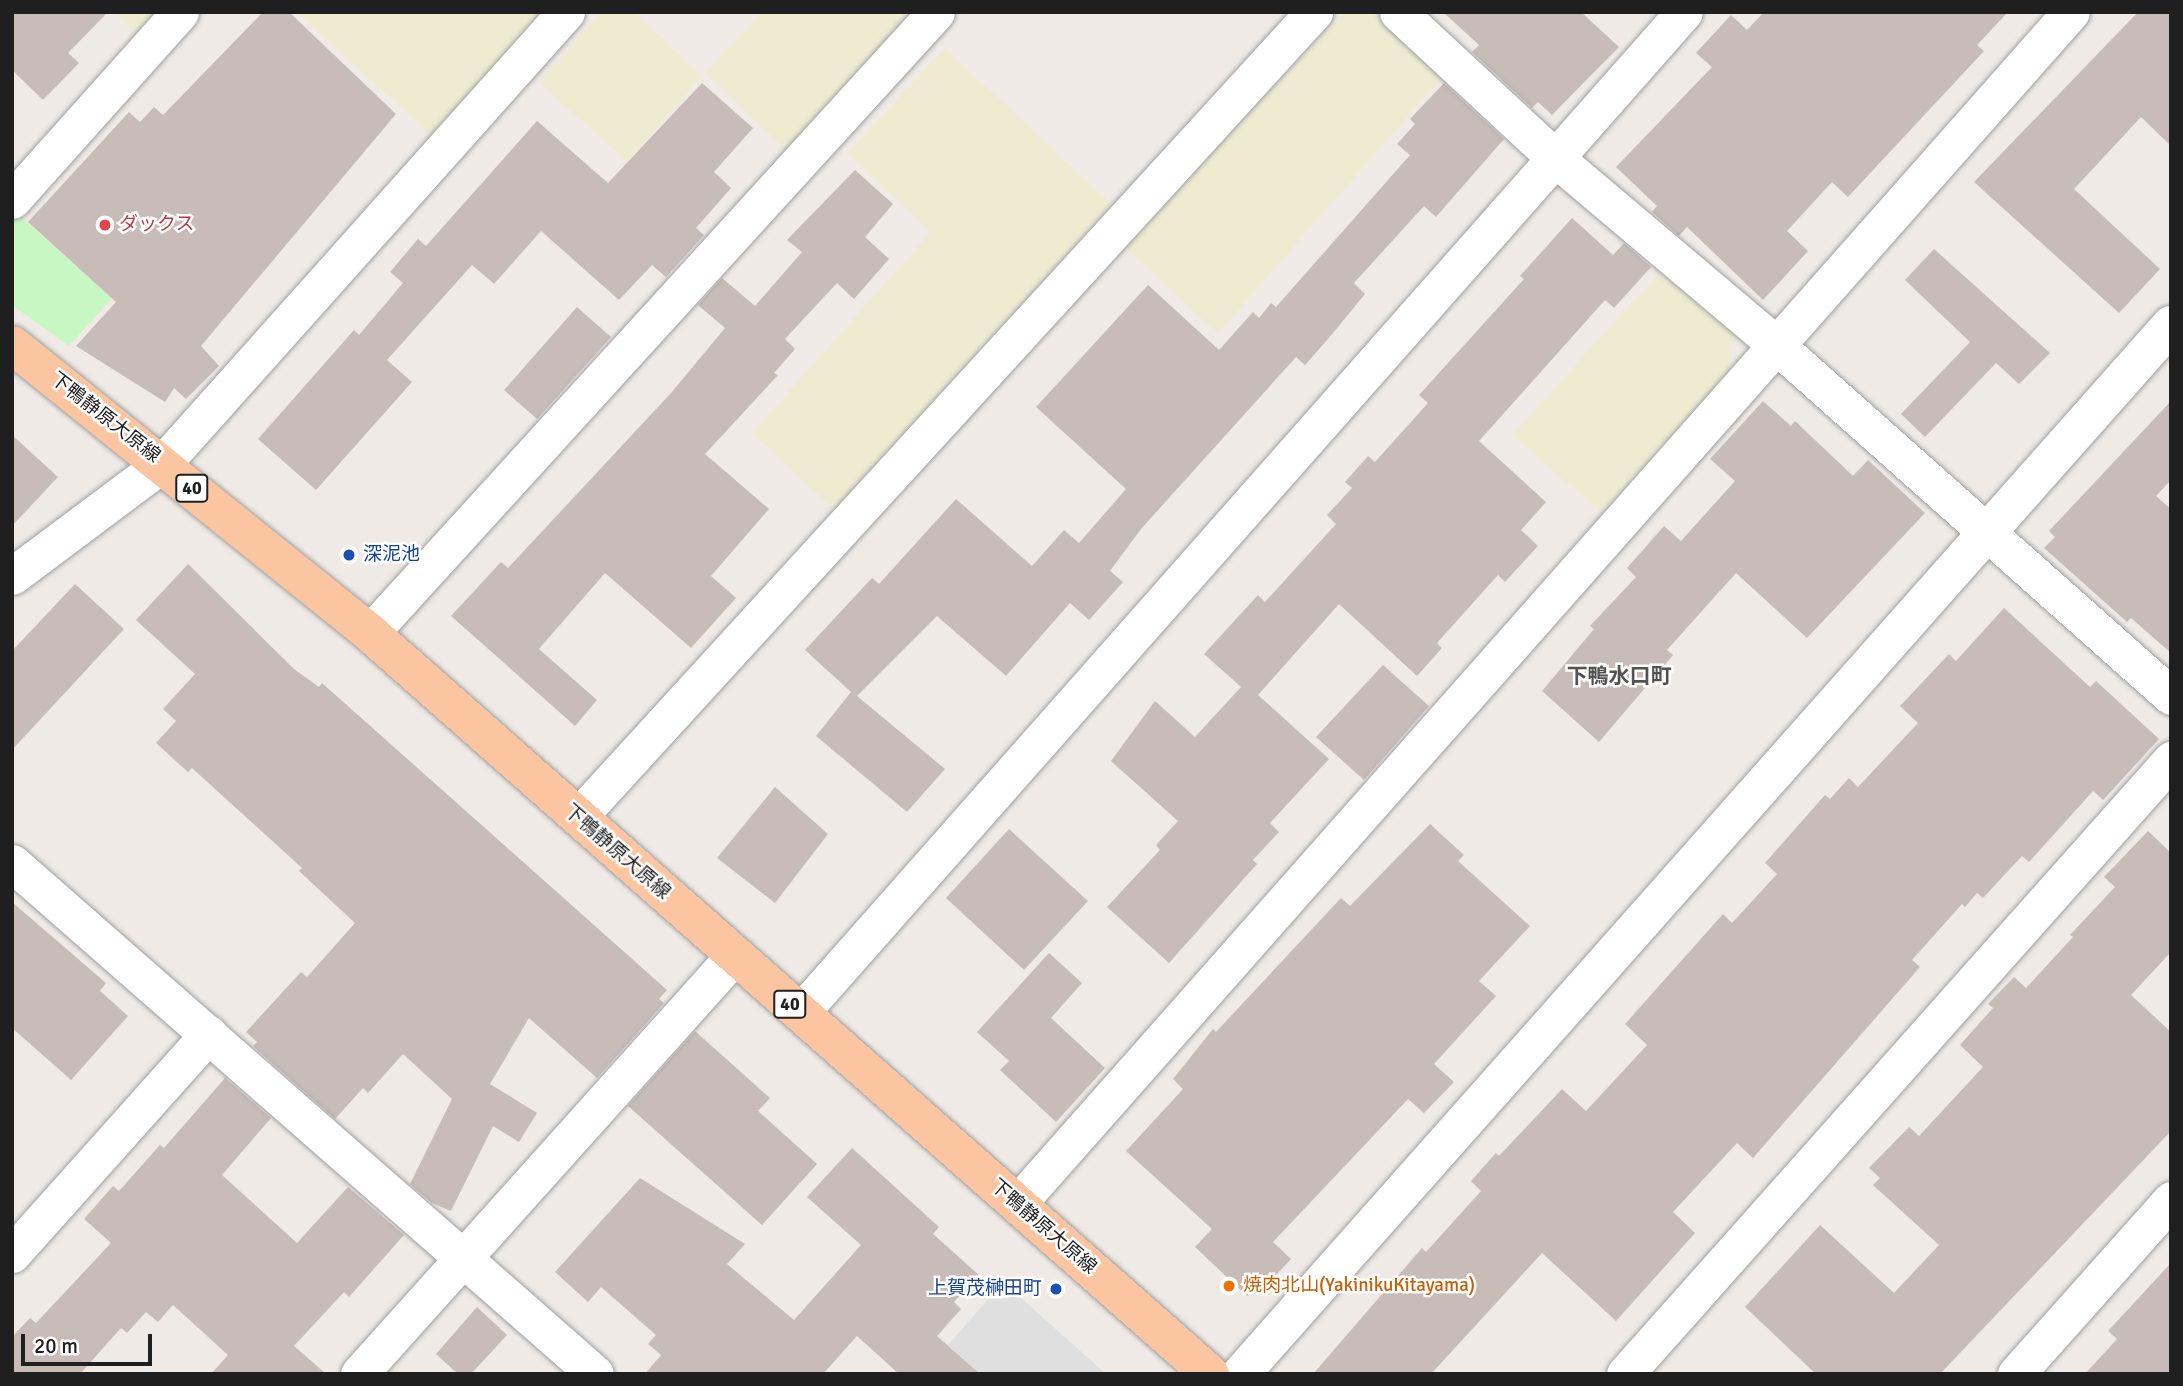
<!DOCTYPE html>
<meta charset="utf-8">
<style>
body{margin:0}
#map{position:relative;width:2183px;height:1386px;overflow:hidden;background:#efeae5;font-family:Signika,"Noto Sans JP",sans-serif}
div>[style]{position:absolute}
.farmland>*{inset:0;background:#eeebd1}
.park>*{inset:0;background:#c7f8c3}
.parking>*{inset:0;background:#dfdfdf}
.building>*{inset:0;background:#c7bcb8}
.roads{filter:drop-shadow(0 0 2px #a0a0a0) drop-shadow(0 0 2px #a0a0a0)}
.minor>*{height:37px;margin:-18.5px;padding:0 18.5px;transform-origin:18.5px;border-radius:18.5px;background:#fff}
.tertiary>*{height:38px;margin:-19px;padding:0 19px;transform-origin:19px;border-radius:19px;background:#fff}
.primary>*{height:38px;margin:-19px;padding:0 19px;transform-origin:19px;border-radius:19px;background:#fac5a0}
.dots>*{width:19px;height:19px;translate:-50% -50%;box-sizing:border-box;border:4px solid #fff;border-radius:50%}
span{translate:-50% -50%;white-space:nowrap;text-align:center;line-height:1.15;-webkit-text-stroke:5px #fff;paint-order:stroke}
.shield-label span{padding:2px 5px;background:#fff;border:2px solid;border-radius:5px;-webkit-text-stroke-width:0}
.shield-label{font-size:18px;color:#1f1f1f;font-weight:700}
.health-label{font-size:19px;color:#be3a42}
.left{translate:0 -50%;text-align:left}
.street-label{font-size:19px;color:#1f1f1f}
.transit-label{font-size:19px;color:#164399}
.right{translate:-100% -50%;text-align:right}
.food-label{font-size:19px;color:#c56008}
.neighbourhood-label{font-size:21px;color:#525252;font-weight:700}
.frame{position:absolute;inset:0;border:14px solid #1f1f1f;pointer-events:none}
.scale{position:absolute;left:21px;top:1334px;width:131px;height:32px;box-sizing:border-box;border:4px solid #1f1f1f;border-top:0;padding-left:9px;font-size:21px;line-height:24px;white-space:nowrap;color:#1f1f1f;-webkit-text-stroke:5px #fff;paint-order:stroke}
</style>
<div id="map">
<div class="farmland">
<i style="clip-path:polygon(113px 12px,156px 12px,137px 34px)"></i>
<i style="clip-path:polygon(296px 12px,546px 12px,432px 136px)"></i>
<i style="clip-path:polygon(601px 12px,634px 12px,702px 76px,627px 162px,539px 82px)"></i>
<i style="clip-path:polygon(762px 12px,910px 12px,913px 15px,790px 153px,705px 73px)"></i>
<i style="clip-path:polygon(1344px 12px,1373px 13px,1443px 76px,1218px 333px,1125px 248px)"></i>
<i style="clip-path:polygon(945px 48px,1111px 204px,833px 508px,752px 433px,931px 232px,847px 153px)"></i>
<i style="clip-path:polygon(1660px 272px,1732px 332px,1730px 369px,1602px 513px,1512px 435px)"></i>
</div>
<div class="park">
<i style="clip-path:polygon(19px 215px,112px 298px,69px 346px,12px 305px,12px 222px)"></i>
</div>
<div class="parking">
<i style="clip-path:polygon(1003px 1282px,1106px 1374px,980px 1374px,948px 1345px)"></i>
</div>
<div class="building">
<i style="clip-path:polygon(12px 12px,108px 12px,68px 53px,79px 63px,43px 100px,12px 70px)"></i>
<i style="clip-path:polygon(263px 12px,289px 12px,396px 114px,201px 346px,219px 366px,186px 399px,174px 388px,165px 402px,76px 346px,116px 302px,28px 222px,129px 112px,140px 122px,154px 107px,163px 115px)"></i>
<i style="clip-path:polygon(1443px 12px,1581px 12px,1619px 47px,1552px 115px,1538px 102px,1532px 108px,1472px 52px,1479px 45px)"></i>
<i style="clip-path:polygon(1764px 12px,2008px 12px,1977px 45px,1984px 51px,1848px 197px,1832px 182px,1787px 231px,1808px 251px,1763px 300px,1687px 227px,1679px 236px,1652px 212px,1657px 206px,1616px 167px,1712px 67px,1696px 53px,1731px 15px,1747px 30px)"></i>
<i style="clip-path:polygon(2138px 12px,2171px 12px,2171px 146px,2141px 117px,2074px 189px,2160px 269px,2119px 313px,1974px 182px)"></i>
<i style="clip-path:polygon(702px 83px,753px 128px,714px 172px,731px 188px,696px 228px,704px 235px,666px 277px,652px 265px,619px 300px,541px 231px,494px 284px,472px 265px,387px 360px,412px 382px,316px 490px,258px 439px,354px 330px,359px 335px,403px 283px,390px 272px,418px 239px,426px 246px,537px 121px,608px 183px)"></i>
<i style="clip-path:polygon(1444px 83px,1504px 139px,1436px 217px,1424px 206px,1354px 283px,1365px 294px,1328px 339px,1305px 365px,1296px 357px,1141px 529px,1110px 571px,1123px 582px,1089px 620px,1070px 603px,1006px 676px,937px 616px,857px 696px,945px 769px,907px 812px,816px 736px,851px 692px,805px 650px,872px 578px,879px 584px,956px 499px,1032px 566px,1064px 530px,1079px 543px,1126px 489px,1036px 407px,1148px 285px,1219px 350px,1253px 312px,1259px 318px,1271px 303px,1276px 307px,1410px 155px,1397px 144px,1415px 124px,1410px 119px)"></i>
<i style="clip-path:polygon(855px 170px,893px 204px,865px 237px,889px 259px,854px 299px,837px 283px,785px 339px,795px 349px,774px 373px,778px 375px,705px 454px,769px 509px,711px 576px,736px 598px,691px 648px,605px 573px,539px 649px,597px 700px,575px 726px,451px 616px,501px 562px,508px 568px,671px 393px,725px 328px,698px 305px,722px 278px,755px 306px,802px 252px,787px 240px)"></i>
<i style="clip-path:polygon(1572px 218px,1613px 255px,1624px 243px,1651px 267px,1614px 308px,1605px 300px,1479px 441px,1546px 502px,1521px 530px,1538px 546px,1505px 582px,1498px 575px,1437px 643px,1442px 648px,1417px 676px,1339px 604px,1258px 695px,1329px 759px,1270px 823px,1279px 832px,1253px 860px,1257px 864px,1169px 963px,1107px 907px,1160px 850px,1156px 845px,1178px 821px,1111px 761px,1155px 701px,1195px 737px,1241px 687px,1204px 654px,1258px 595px,1265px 602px,1336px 524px,1327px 515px,1352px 488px,1345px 482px,1368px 456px,1375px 462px,1428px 403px,1419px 395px,1524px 279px,1520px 276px)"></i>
<i style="clip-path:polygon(1934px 249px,2050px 353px,2019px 384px,1996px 363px,1925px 437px,1901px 414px,1970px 342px,1905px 280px)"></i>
<i style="clip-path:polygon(577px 307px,611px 337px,537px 419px,504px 390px)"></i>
<i style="clip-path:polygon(1763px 401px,1791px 426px,1795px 421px,1853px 476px,1868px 460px,1925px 513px,1807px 638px,1736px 573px,1667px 650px,1673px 655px,1599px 742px,1542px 691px,1594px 629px,1590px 626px,1636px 577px,1627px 568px,1664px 526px,1681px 541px,1735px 481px,1710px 459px)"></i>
<i style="clip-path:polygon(2171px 401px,2171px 480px,2156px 496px,2171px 509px,2171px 653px,2131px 618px,2127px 622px,2044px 548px,2055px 537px,2049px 531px)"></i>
<i style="clip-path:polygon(12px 435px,58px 477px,12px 526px)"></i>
<i style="clip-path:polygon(188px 564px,294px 669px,319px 687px,322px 683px,667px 990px,659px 999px,664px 1003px,597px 1078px,529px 1018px,490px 1084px,537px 1113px,519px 1142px,493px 1126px,451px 1211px,432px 1203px,410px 1184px,452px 1099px,403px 1054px,368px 1093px,363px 1088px,335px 1119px,253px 1046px,257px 1042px,246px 1032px,301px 972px,307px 977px,355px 923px,299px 871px,302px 868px,192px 768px,188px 772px,156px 743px,176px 721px,163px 709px,195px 674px,136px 620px)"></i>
<i style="clip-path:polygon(75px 584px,124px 629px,12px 750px,12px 651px)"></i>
<i style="clip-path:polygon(2004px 608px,2090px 687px,2096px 681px,2159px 739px,2103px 800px,2093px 791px,2029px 862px,2022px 856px,1983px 898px,1977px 893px,1965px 907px,1962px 904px,1912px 960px,1920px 967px,1753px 1158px,1737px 1143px,1673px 1212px,1695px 1233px,1616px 1321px,1542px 1253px,1431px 1374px,1313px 1374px,1422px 1248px,1426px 1252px,1481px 1191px,1471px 1181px,1496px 1153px,1499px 1156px,1562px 1089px,1586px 1111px,1647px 1045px,1625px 1024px,1723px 914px,1732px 923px,1777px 874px,1765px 863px,1825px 795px,1830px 799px,1849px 778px,1858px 787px,1918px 723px,1900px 706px,1949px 654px,1956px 661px)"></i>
<i style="clip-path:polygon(1383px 665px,1429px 706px,1364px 780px,1316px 737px)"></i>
<i style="clip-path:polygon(775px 787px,828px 834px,775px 903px,717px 858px)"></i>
<i style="clip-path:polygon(1430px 824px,1464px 855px,1458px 861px,1530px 926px,1479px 981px,1496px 996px,1434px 1064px,1454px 1082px,1424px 1113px,1408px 1099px,1273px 1242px,1291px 1259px,1260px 1292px,1255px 1288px,1247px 1296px,1195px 1247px,1212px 1229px,1126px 1151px,1183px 1089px,1173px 1079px,1213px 1029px,1216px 1032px,1341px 898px,1350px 906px)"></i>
<i style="clip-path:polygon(1009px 829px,1088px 901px,1024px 970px,946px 898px)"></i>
<i style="clip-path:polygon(2148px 831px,2171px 853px,2171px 952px,2131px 995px,2171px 1032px,2171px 1131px,1940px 1374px,1816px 1374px,1745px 1307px,1820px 1225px,1894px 1293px,1939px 1245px,1873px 1185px,1880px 1178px,1869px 1168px,1909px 1127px,1919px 1136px,1983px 1067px,1960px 1045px,1993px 1008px,1988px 1004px,2014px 977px,2026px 988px,2073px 937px,2070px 935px,2115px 887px,2104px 877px)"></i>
<i style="clip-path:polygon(12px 902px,106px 983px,100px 991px,128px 1016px,71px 1080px,12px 1028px)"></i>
<i style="clip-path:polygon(1049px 953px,1082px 983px,1051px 1018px,1105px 1068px,1056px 1122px,1000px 1070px,1009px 1061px,977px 1032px)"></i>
<i style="clip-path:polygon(695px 1031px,770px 1098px,758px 1111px,817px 1164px,762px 1225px,628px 1106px)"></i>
<i style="clip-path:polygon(225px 1078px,271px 1118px,222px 1175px,297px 1243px,348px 1187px,404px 1235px,349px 1297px,344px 1292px,294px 1346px,326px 1374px,211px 1374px,228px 1355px,173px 1305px,158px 1322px,146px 1312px,127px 1333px,121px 1328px,80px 1374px,12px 1374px,12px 1337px,30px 1318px,36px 1323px,111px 1243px,84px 1219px,113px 1186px,119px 1191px,160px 1145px,164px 1148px)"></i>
<i style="clip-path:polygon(852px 1148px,939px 1227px,933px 1234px,979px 1275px,954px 1302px,961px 1309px,937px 1336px,980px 1374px,899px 1374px,857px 1336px,823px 1374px,645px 1374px,661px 1355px,648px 1344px,656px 1335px,601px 1287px,588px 1302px,555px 1272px,640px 1178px,745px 1244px,727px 1264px,794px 1320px,861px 1245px,807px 1197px)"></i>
<i style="clip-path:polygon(2171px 1263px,2171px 1374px,2085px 1374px,2117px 1339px,2108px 1331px)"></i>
<i style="clip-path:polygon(477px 1307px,507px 1335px,471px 1374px,458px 1374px,436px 1354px)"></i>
</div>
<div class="roads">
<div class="minor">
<i style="left:1398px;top:12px;width:213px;rotate:42.9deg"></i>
<i style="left:1554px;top:157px;width:289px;rotate:40.2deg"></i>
<i style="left:1775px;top:344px;width:530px;rotate:41.63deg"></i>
<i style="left:12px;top:200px;width:252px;rotate:-48.2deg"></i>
<i style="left:12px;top:576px;width:189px;rotate:-36.8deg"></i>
<i style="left:163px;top:463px;width:605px;rotate:-48.22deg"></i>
<i style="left:370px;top:633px;width:840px;rotate:-47.65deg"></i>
<i style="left:578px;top:817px;width:1091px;rotate:-47.56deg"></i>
<i style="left:12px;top:863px;width:775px;rotate:41.23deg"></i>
<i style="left:800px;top:1013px;width:1335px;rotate:-48.55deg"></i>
<i style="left:1017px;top:1204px;width:1591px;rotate:-48.52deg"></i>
<i style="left:12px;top:1254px;width:295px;rotate:-48.2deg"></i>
<i style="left:359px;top:1374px;width:563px;rotate:-48.1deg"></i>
<i style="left:1625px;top:1374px;width:822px;rotate:-48.35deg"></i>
<i style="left:2016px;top:1374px;width:233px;rotate:-48.3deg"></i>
</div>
<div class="tertiary">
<i style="left:1241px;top:1374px;width:1402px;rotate:-48.44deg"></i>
</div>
<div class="primary">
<i style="left:12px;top:345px;width:459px;rotate:38.8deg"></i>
<i style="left:370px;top:633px;width:1120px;rotate:41.42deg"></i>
</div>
</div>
<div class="dots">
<i style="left:105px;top:225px;background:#e0444e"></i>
<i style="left:349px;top:555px;background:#1a4fb4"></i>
<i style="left:1229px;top:1286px;background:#e8710a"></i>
<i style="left:1056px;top:1289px;background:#1a4fb4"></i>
</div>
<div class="shield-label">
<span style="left:192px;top:488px">40</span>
<span style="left:790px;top:1004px">40</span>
</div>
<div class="health-label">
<span class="left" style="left:119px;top:225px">ダックス</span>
</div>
<div class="street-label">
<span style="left:105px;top:418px;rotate:38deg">下鴨静原大原線</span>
<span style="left:617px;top:852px;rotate:41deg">下鴨静原大原線</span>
<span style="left:1043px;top:1227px;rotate:41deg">下鴨静原大原線</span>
</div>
<div class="transit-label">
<span class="left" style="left:363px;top:555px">深泥池</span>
<span class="right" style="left:1042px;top:1289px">上賀茂榊田町</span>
</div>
<div class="food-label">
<span class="left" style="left:1243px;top:1286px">焼肉北山(YakinikuKitayama)</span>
</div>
<div class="neighbourhood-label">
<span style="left:1619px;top:676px">下鴨水口町</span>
</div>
<div class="frame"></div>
<div class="scale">20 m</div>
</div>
